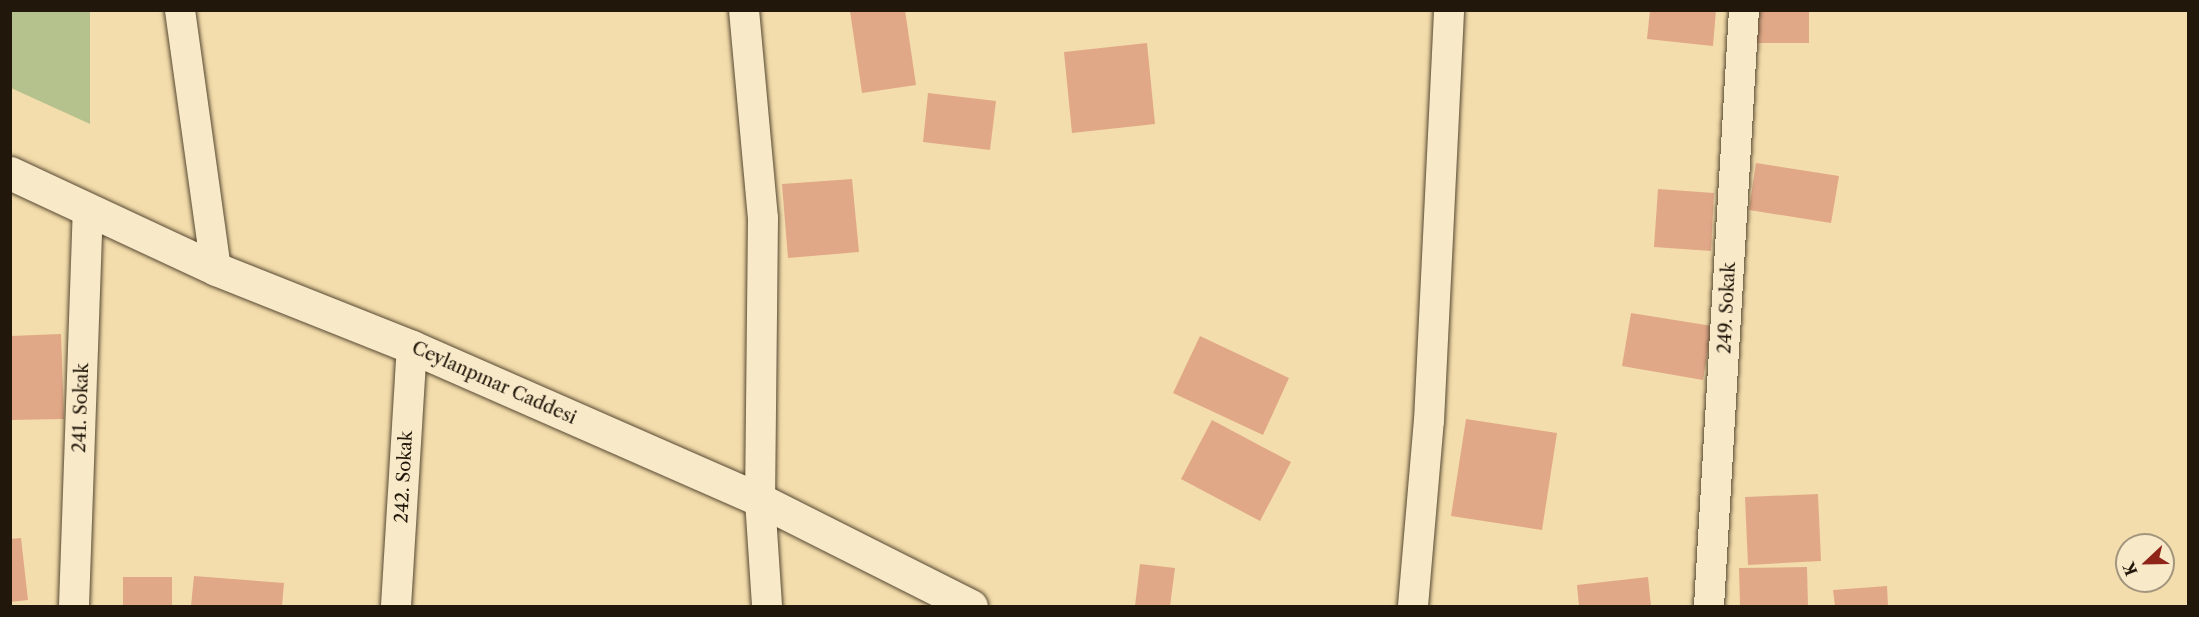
<!DOCTYPE html>
<meta charset="utf-8">
<style>
body{margin:0}
#map{position:relative;width:2199px;height:617px;overflow:hidden;background:#f4ddac;font-family:"Libre Caslon Text",serif}
div>[style]{position:absolute}
.green>*{inset:0;background:#b6c28d}
.building>*{inset:0;background:#e1a887}
.roads{filter:drop-shadow(0 0 2px #564832) drop-shadow(0 0 2px #564832)}
.street>*{height:30px;margin:-15px;padding:0 15px;transform-origin:15px;border-radius:15px;background:#f8e9c9}
.secondary>*{height:33px;margin:-16.5px;padding:0 16.5px;transform-origin:16.5px;border-radius:16.5px;background:#f8e9c9}
span{translate:-50% -50%;white-space:nowrap;text-align:center;line-height:1.15;-webkit-text-stroke:4.5px #f8e9c9;paint-order:stroke}
.street-label{font-size:18px;color:#21170a}
.frame{position:absolute;inset:0;border:12px solid #21170a;pointer-events:none}
.north{position:absolute;left:2115px;top:533px;width:60px;height:60px;box-sizing:border-box;background:#f8e9c9;border:2px solid #a2957d;border-radius:50%;rotate:248deg;font-size:16px;font-weight:700;line-height:24px;text-align:center;color:#21170a}
.north::after{content:'';display:block;margin:auto;width:21px;height:27px;background:#8f2418;clip-path:polygon(50% 0,100% 100%,50% 72%,0 100%)}
</style>
<div id="map">
<div class="green">
<i style="clip-path:polygon(11px 10px,90px 11px,90px 124px,11px 88px)"></i>
</div>
<div class="building">
<i style="clip-path:polygon(854px 10px,905px 10px,916px 85px,862px 93px,850px 11px)"></i>
<i style="clip-path:polygon(1650px 10px,1716px 10px,1713px 46px,1647px 39px)"></i>
<i style="clip-path:polygon(1757px 10px,1809px 10px,1809px 43px,1757px 43px)"></i>
<i style="clip-path:polygon(1147px 43px,1155px 124px,1072px 133px,1064px 52px)"></i>
<i style="clip-path:polygon(928px 93px,996px 101px,990px 150px,923px 142px)"></i>
<i style="clip-path:polygon(1756px 163px,1839px 176px,1831px 223px,1749px 210px)"></i>
<i style="clip-path:polygon(852px 179px,859px 252px,788px 258px,782px 184px)"></i>
<i style="clip-path:polygon(1658px 189px,1714px 193px,1711px 251px,1654px 247px)"></i>
<i style="clip-path:polygon(1631px 313px,1712px 326px,1703px 380px,1622px 366px)"></i>
<i style="clip-path:polygon(61px 334px,64px 419px,10px 420px,10px 336px)"></i>
<i style="clip-path:polygon(1200px 336px,1289px 378px,1263px 435px,1173px 393px)"></i>
<i style="clip-path:polygon(1466px 419px,1557px 433px,1542px 530px,1451px 516px)"></i>
<i style="clip-path:polygon(1212px 420px,1291px 462px,1260px 521px,1181px 479px)"></i>
<i style="clip-path:polygon(1818px 494px,1821px 561px,1748px 565px,1745px 497px)"></i>
<i style="clip-path:polygon(21px 538px,28px 600px,10px 602px,10px 539px)"></i>
<i style="clip-path:polygon(1140px 564px,1175px 568px,1170px 606px,1135px 606px)"></i>
<i style="clip-path:polygon(1807px 567px,1808px 606px,1740px 606px,1739px 568px)"></i>
<i style="clip-path:polygon(194px 576px,284px 583px,282px 606px,191px 606px)"></i>
<i style="clip-path:polygon(123px 577px,172px 577px,172px 606px,123px 606px)"></i>
<i style="clip-path:polygon(1648px 577px,1651px 606px,1579px 606px,1577px 585px)"></i>
<i style="clip-path:polygon(1887px 586px,1888px 606px,1835px 606px,1833px 590px)"></i>
</div>
<div class="roads">
<div class="street">
<i style="left:180px;top:10px;width:261px;rotate:82.1deg"></i>
<i style="left:744px;top:10px;width:209px;rotate:84.8deg"></i>
<i style="left:763px;top:218px;width:282px;rotate:90.6deg"></i>
<i style="left:760px;top:500px;width:106px;rotate:86.2deg"></i>
<i style="left:74px;top:606px;width:397px;rotate:-88deg"></i>
<i style="left:396px;top:606px;width:259px;rotate:-86.5deg"></i>
<i style="left:1413px;top:606px;width:186px;rotate:-85.1deg"></i>
<i style="left:1429px;top:421px;width:411px;rotate:-87.2deg"></i>
<i style="left:1709px;top:606px;width:597px;rotate:-86.64deg"></i>
</div>
<div class="secondary">
<i style="left:10px;top:173px;width:227px;rotate:25deg"></i>
<i style="left:216px;top:269px;width:211px;rotate:21.7deg"></i>
<i style="left:412px;top:347px;width:380px;rotate:23.7deg"></i>
<i style="left:760px;top:500px;width:236px;rotate:26.7deg"></i>
</div>
</div>
<div class="street-label">
<span style="left:1727px;top:308px;rotate:-87deg">249. Sokak</span>
<span style="left:494px;top:383px;rotate:24deg">Ceylanpınar Caddesi</span>
<span style="left:81px;top:408px;rotate:-88deg">241. Sokak</span>
<span style="left:404px;top:477px;rotate:-87deg">242. Sokak</span>
</div>
<div class="frame"></div>
<div class="north">K</div>
</div>
